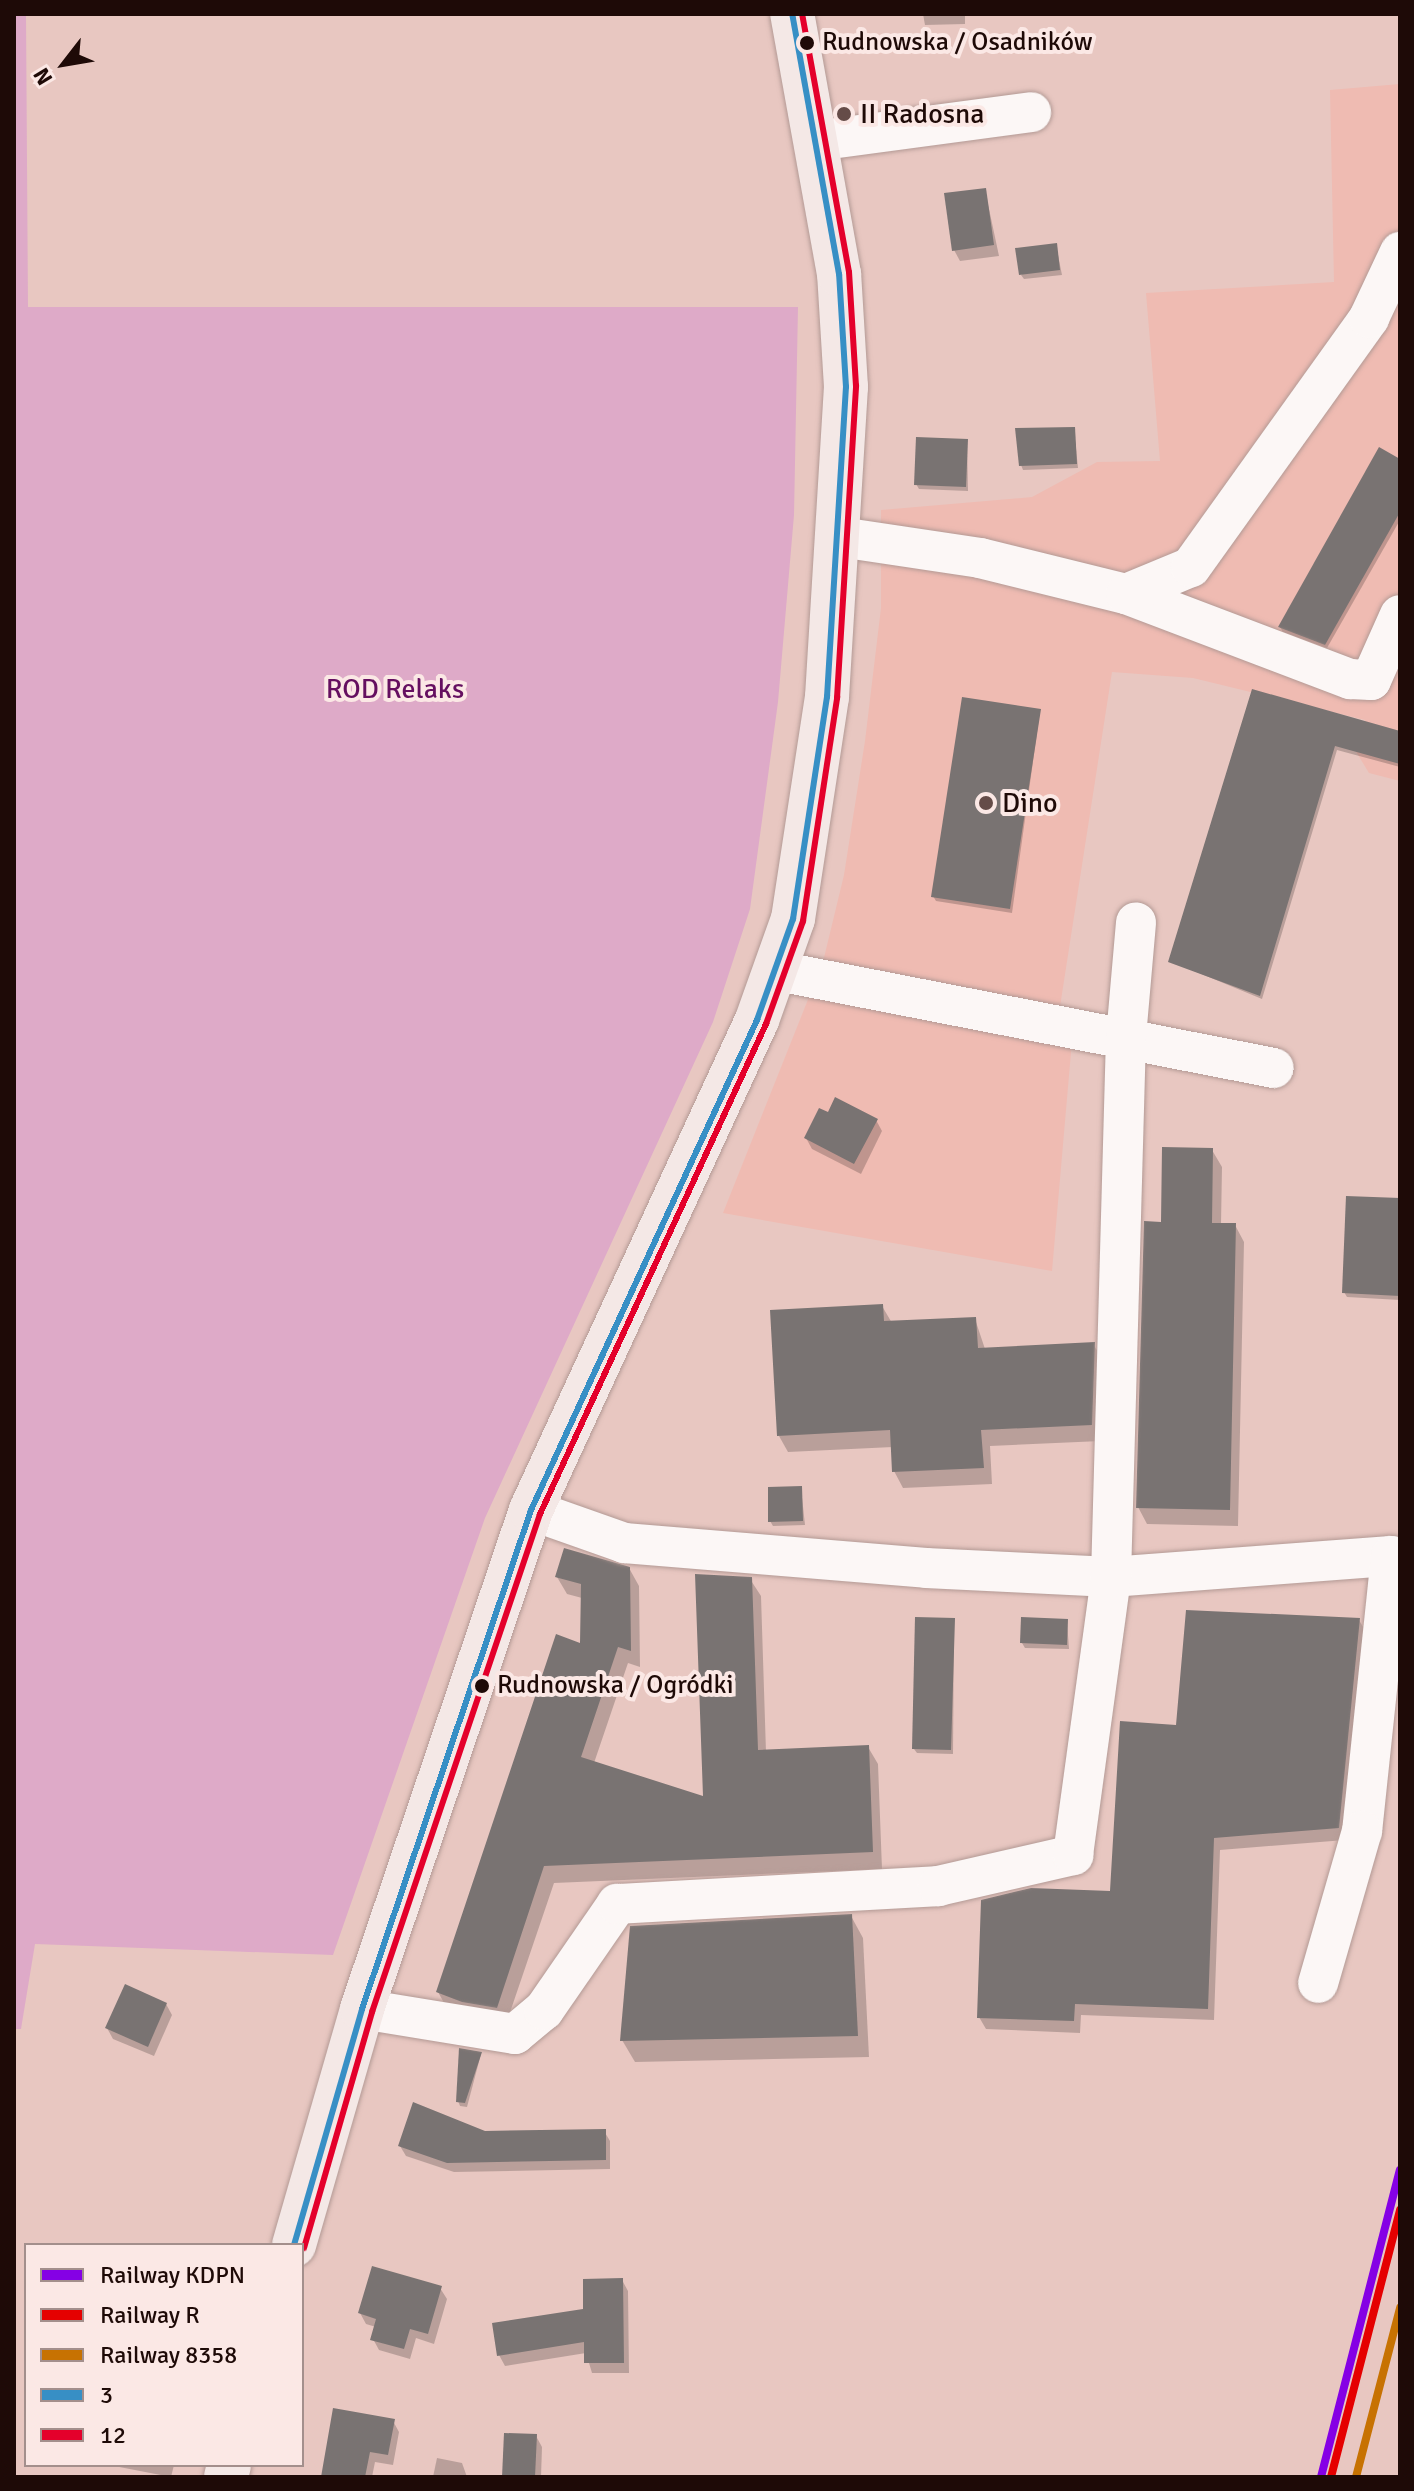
<!DOCTYPE html>
<meta charset="utf-8">
<style>
body{margin:0}
#map{position:relative;width:1414px;height:2491px;overflow:hidden;background:#e8c7c1;font-family:Signika,sans-serif}
div>[style]{position:absolute}
.built>*{inset:0;background:#efbbb2}
.green>*{inset:0;background:#deaac8}
.shadow>*{inset:0;background:#0003}
.building>*{inset:0;background:#797372}
.roads{filter:drop-shadow(0 0 2px #b39a95) drop-shadow(0 0 2px #b39a95)}
.minor>*{height:40px;margin:-20px;padding:0 20px;transform-origin:20px;border-radius:20px;background:#fcf7f6}
.major>*{height:44px;margin:-22px;padding:0 22px;transform-origin:22px;border-radius:22px;background:#f4e8e6}
.bus-1>*{height:6px;margin:-3px;padding:0 3px;transform-origin:3px;border-radius:3px;background:#378fc5}
.bus-2>*{height:6px;margin:-3px;padding:0 3px;transform-origin:3px;border-radius:3px;background:#e4002b}
.rail-1>*{height:8px;margin:-4px;padding:0 4px;transform-origin:4px;border-radius:4px;background:#8500e5}
.rail-2>*{height:8px;margin:-4px;padding:0 4px;transform-origin:4px;border-radius:4px;background:#e50000}
.rail-3>*{height:8px;margin:-4px;padding:0 4px;transform-origin:4px;border-radius:4px;background:#c77202}
.dots>*{width:22px;height:22px;translate:-50% -50%;box-sizing:border-box;border:4px solid #fbe8e5;border-radius:50%}
span{translate:-50% -50%;white-space:nowrap;text-align:center;line-height:1.15;-webkit-text-stroke:8px #fbe8e5;paint-order:stroke}
.bus-label{font-size:26px;color:#1e0a07}
.left{translate:0 -50%;text-align:left}
.poi-label{font-size:28px;color:#1e0a07}
.park-label{font-size:28px;color:#650f60}
.frame{position:absolute;inset:0;border:16px solid #1e0a07;pointer-events:none}
.legend{position:absolute;left:24px;top:2243px;width:280px;height:224px;box-sizing:border-box;background:#fbe8e5;border:2px solid #a38f8c;margin:0;padding:10px 14px;list-style:none;font-size:24px;color:#1e0a07}
.legend li{display:flex;align-items:center;gap:16px;height:40px}
.legend b{width:40px;border:2px solid #a38f8c}
.north{position:absolute;left:24px;top:24px;width:80px;height:80px;-webkit-text-stroke:6px #fbe8e5;paint-order:stroke;rotate:239deg;font-size:22px;font-weight:700;line-height:32px;text-align:center;color:#1e0a07}
.north::after{content:'';display:block;margin:auto;width:28px;height:36px;background:#1e0a07;clip-path:polygon(50% 0,100% 100%,50% 72%,0 100%)}
</style>
<div id="map">
<div class="built">
<i style="clip-path:polygon(1400px 84px,1400px 781px,1369px 773px,1355px 750px,1365px 720px,1193px 678px,1112px 672px,1059px 1013px,822px 966px,844px 875px,865px 741px,881px 608px,881px 510px,1032px 497px,1097px 462px,1160px 461px,1146px 293px,1334px 282px,1330px 90px)"></i>
<i style="clip-path:polygon(811px 992px,1072px 1041px,1052px 1271px,723px 1213px)"></i>
</div>
<div class="green">
<i style="clip-path:polygon(14px 14px,26px 14px,28px 307px,798px 307px,794px 515px,778px 702px,750px 909px,713px 1022px,485px 1518px,333px 1955px,35px 1944px,21px 2029px,14px 2029px)"></i>
</div>
<div class="shadow">
<i style="clip-path:polygon(923px 14px,965px 14px,965px 24px,925px 25px)"></i>
<i style="clip-path:polygon(985px 190px,999px 256px,960px 261px,954px 250px)"></i>
<i style="clip-path:polygon(1056px 245px,1062px 275px,1024px 279px,1021px 275px)"></i>
<i style="clip-path:polygon(1074px 429px,1078px 468px,1023px 470px,1021px 465px)"></i>
<i style="clip-path:polygon(967px 441px,968px 491px,919px 489px,916px 484px)"></i>
<i style="clip-path:polygon(1400px 461px,1400px 520px,1327px 648px,1283px 632px,1280px 627px)"></i>
<i style="clip-path:polygon(1253px 692px,1400px 733px,1400px 767px,1337px 750px,1262px 999px,1170px 961px)"></i>
<i style="clip-path:polygon(1040px 711px,1012px 913px,936px 901px,933px 896px)"></i>
<i style="clip-path:polygon(829px 1114px,876px 1120px,882px 1131px,861px 1174px,812px 1149px,806px 1138px)"></i>
<i style="clip-path:polygon(1212px 1150px,1222px 1167px,1221px 1225px,1235px 1225px,1244px 1242px,1238px 1526px,1147px 1524px,1138px 1507px,1162px 1224px)"></i>
<i style="clip-path:polygon(1400px 1200px,1400px 1300px,1347px 1297px,1344px 1292px)"></i>
<i style="clip-path:polygon(882px 1306px,892px 1323px,975px 1319px,985px 1349px,1093px 1344px,1103px 1360px,1101px 1441px,990px 1446px,992px 1484px,903px 1488px,894px 1471px,893px 1447px,788px 1452px,779px 1436px)"></i>
<i style="clip-path:polygon(801px 1488px,805px 1525px,773px 1526px,770px 1521px)"></i>
<i style="clip-path:polygon(629px 1568px,639px 1586px,640px 1667px,628px 1663px,594px 1763px,705px 1799px,750px 1579px,761px 1596px,766px 1752px,868px 1747px,878px 1764px,882px 1869px,554px 1883px,506px 2024px,448px 2010px,438px 1992px,582px 1645px,582px 1598px,567px 1594px,557px 1577px)"></i>
<i style="clip-path:polygon(954px 1620px,953px 1754px,917px 1753px,914px 1749px)"></i>
<i style="clip-path:polygon(1359px 1620px,1366px 1632px,1345px 1840px,1220px 1850px,1214px 2020px,1081px 2015px,1080px 2033px,986px 2029px,979px 2017px,1112px 1893px,1178px 1727px)"></i>
<i style="clip-path:polygon(1067px 1621px,1069px 1649px,1025px 1648px,1022px 1643px)"></i>
<i style="clip-path:polygon(851px 1916px,863px 1938px,869px 2057px,635px 2062px,622px 2040px)"></i>
<i style="clip-path:polygon(166px 2004px,172px 2015px,154px 2056px,113px 2039px,107px 2028px)"></i>
<i style="clip-path:polygon(481px 2054px,467px 2107px,460px 2106px,458px 2101px)"></i>
<i style="clip-path:polygon(604px 2131px,610px 2141px,610px 2169px,454px 2172px,406px 2156px,400px 2146px,485px 2133px)"></i>
<i style="clip-path:polygon(622px 2280px,628px 2291px,629px 2373px,592px 2373px,586px 2353px,505px 2366px,499px 2355px,585px 2310px)"></i>
<i style="clip-path:polygon(440px 2288px,447px 2299px,434px 2344px,416px 2338px,410px 2359px,379px 2350px,373px 2339px,376px 2327px,366px 2324px,360px 2313px)"></i>
<i style="clip-path:polygon(393px 2421px,399px 2432px,393px 2465px,375px 2462px,372px 2477px,323px 2477px)"></i>
<i style="clip-path:polygon(536px 2436px,542px 2447px,541px 2477px,504px 2477px)"></i>
<i style="clip-path:polygon(437px 2458px,462px 2463px,467px 2477px,433px 2477px)"></i>
<i style="clip-path:polygon(109px 2465px,174px 2465px,171px 2477px)"></i>
</div>
<div class="building">
<i style="clip-path:polygon(986px 188px,994px 245px,952px 251px,944px 193px)"></i>
<i style="clip-path:polygon(1057px 243px,1060px 270px,1019px 275px,1015px 248px)"></i>
<i style="clip-path:polygon(1075px 427px,1077px 464px,1019px 466px,1015px 428px)"></i>
<i style="clip-path:polygon(916px 437px,968px 439px,966px 487px,914px 485px)"></i>
<i style="clip-path:polygon(1379px 447px,1400px 459px,1400px 512px,1325px 645px,1278px 627px)"></i>
<i style="clip-path:polygon(1252px 689px,1400px 731px,1400px 764px,1335px 746px,1260px 996px,1168px 962px)"></i>
<i style="clip-path:polygon(962px 697px,1041px 709px,1010px 909px,931px 897px)"></i>
<i style="clip-path:polygon(835px 1097px,878px 1119px,854px 1164px,804px 1138px,819px 1108px,828px 1112px)"></i>
<i style="clip-path:polygon(1162px 1147px,1213px 1148px,1212px 1223px,1236px 1223px,1230px 1510px,1136px 1508px,1144px 1221px,1161px 1222px)"></i>
<i style="clip-path:polygon(1346px 1196px,1400px 1198px,1400px 1296px,1342px 1293px)"></i>
<i style="clip-path:polygon(883px 1304px,884px 1321px,976px 1317px,978px 1348px,1095px 1342px,1092px 1425px,981px 1430px,984px 1468px,892px 1472px,890px 1430px,777px 1436px,770px 1310px)"></i>
<i style="clip-path:polygon(802px 1486px,803px 1521px,768px 1522px,768px 1487px)"></i>
<i style="clip-path:polygon(564px 1548px,630px 1567px,631px 1651px,618px 1647px,581px 1757px,703px 1796px,695px 1574px,752px 1577px,758px 1750px,869px 1745px,873px 1852px,544px 1866px,497px 2008px,462px 2002px,436px 1992px,556px 1634px,580px 1643px,581px 1584px,555px 1577px)"></i>
<i style="clip-path:polygon(1186px 1610px,1360px 1618px,1339px 1828px,1214px 1838px,1208px 2009px,1075px 2004px,1074px 2021px,977px 2018px,981px 1900px,1031px 1888px,1110px 1891px,1120px 1721px,1176px 1725px)"></i>
<i style="clip-path:polygon(915px 1617px,955px 1618px,951px 1750px,912px 1749px)"></i>
<i style="clip-path:polygon(1021px 1617px,1068px 1619px,1067px 1645px,1020px 1643px)"></i>
<i style="clip-path:polygon(852px 1914px,858px 2036px,620px 2041px,630px 1926px)"></i>
<i style="clip-path:polygon(125px 1984px,167px 2003px,148px 2047px,105px 2028px)"></i>
<i style="clip-path:polygon(459px 2048px,482px 2052px,465px 2103px,456px 2102px)"></i>
<i style="clip-path:polygon(413px 2102px,485px 2131px,606px 2129px,606px 2160px,447px 2163px,398px 2146px)"></i>
<i style="clip-path:polygon(372px 2266px,442px 2286px,428px 2334px,410px 2329px,404px 2349px,370px 2340px,376px 2319px,358px 2313px)"></i>
<i style="clip-path:polygon(623px 2278px,624px 2363px,584px 2363px,584px 2342px,497px 2356px,492px 2323px,583px 2309px,583px 2279px)"></i>
<i style="clip-path:polygon(333px 2408px,395px 2419px,388px 2455px,370px 2452px,365px 2477px,321px 2477px)"></i>
<i style="clip-path:polygon(504px 2433px,537px 2434px,535px 2477px,502px 2477px)"></i>
</div>
<div class="roads">
<div class="minor">
<i style="left:815px;top:141px;width:218px;rotate:-7.6deg"></i>
<i style="left:840px;top:537px;width:142px;rotate:8.5deg"></i>
<i style="left:980px;top:558px;width:150px;rotate:13.9deg"></i>
<i style="left:1126px;top:594px;width:240px;rotate:20.8deg"></i>
<i style="left:1350px;top:679px;width:21px;rotate:3deg"></i>
<i style="left:1371px;top:680px;width:71px;rotate:-66deg"></i>
<i style="left:1126px;top:594px;width:70px;rotate:-22.6deg"></i>
<i style="left:1191px;top:567px;width:306px;rotate:-54.4deg"></i>
<i style="left:1369px;top:318px;width:73px;rotate:-64.8deg"></i>
<i style="left:778px;top:971px;width:505px;rotate:11.07deg"></i>
<i style="left:531px;top:1510px;width:99px;rotate:19.5deg"></i>
<i style="left:624px;top:1543px;width:303px;rotate:4.7deg"></i>
<i style="left:926px;top:1568px;width:185px;rotate:2.8deg"></i>
<i style="left:1111px;top:1577px;width:281px;rotate:-4.3deg"></i>
<i style="left:1391px;top:1556px;width:277px;rotate:96deg"></i>
<i style="left:1362px;top:1831px;width:158px;rotate:106.1deg"></i>
<i style="left:362px;top:2009px;width:155px;rotate:9.3deg"></i>
<i style="left:515px;top:2034px;width:38px;rotate:-40deg"></i>
<i style="left:544px;top:2010px;width:129px;rotate:-55.4deg"></i>
<i style="left:617px;top:1904px;width:322px;rotate:-3.2deg"></i>
<i style="left:938px;top:1886px;width:139px;rotate:-12.9deg"></i>
<i style="left:1073px;top:1855px;width:281px;rotate:-82.2deg"></i>
<i style="left:1111px;top:1577px;width:540px;rotate:-88.41deg"></i>
<i style="left:1126px;top:1037px;width:115px;rotate:-85deg"></i>
</div>
<div class="major">
<i style="left:294px;top:2245px;width:246px;rotate:-73.9deg"></i>
<i style="left:362px;top:2009px;width:527px;rotate:-71.29deg"></i>
<i style="left:531px;top:1510px;width:540px;rotate:-65.24deg"></i>
<i style="left:757px;top:1020px;width:107px;rotate:-70.4deg"></i>
<i style="left:793px;top:919px;width:225px;rotate:-81.3deg"></i>
<i style="left:827px;top:697px;width:311px;rotate:-86.5deg"></i>
<i style="left:846px;top:387px;width:113px;rotate:-93.5deg"></i>
<i style="left:839px;top:274px;width:264px;rotate:-100.2deg"></i>
<i style="left:226px;top:2477px;width:12px;rotate:-76deg"></i>
</div>
</div>
<div class="bus-1">
<i style="left:294px;top:2245px;width:246px;rotate:-73.9deg"></i>
<i style="left:362px;top:2009px;width:527px;rotate:-71.29deg"></i>
<i style="left:531px;top:1510px;width:540px;rotate:-65.24deg"></i>
<i style="left:757px;top:1020px;width:107px;rotate:-70.4deg"></i>
<i style="left:793px;top:919px;width:225px;rotate:-81.3deg"></i>
<i style="left:827px;top:697px;width:311px;rotate:-86.5deg"></i>
<i style="left:846px;top:387px;width:113px;rotate:-93.5deg"></i>
<i style="left:839px;top:274px;width:264px;rotate:-100.2deg"></i>
</div>
<div class="bus-2">
<i style="left:304px;top:2248px;width:246px;rotate:-73.9deg"></i>
<i style="left:372px;top:2012px;width:526px;rotate:-71.36deg"></i>
<i style="left:540px;top:1514px;width:540px;rotate:-65.24deg"></i>
<i style="left:766px;top:1024px;width:109px;rotate:-70.2deg"></i>
<i style="left:803px;top:921px;width:226px;rotate:-81.3deg"></i>
<i style="left:837px;top:698px;width:313px;rotate:-86.5deg"></i>
<i style="left:856px;top:386px;width:114px;rotate:-93.5deg"></i>
<i style="left:849px;top:272px;width:262px;rotate:-100.3deg"></i>
</div>
<div class="rail-1">
<i style="left:1321px;top:2477px;width:317px;rotate:-75.6deg"></i>
</div>
<div class="rail-2">
<i style="left:1331px;top:2477px;width:276px;rotate:-75.5deg"></i>
</div>
<div class="rail-3">
<i style="left:1356px;top:2477px;width:175px;rotate:-75.4deg"></i>
</div>
<div class="dots">
<i style="left:807px;top:43px;background:#1e0a07"></i>
<i style="left:844px;top:114px;background:#654c48"></i>
<i style="left:986px;top:803px;background:#654c48"></i>
<i style="left:482px;top:1686px;background:#1e0a07"></i>
</div>
<div class="bus-label">
<span class="left" style="left:822px;top:43px">Rudnowska / Osadników</span>
<span class="left" style="left:497px;top:1686px">Rudnowska / Ogródki</span>
</div>
<div class="poi-label">
<span class="left" style="left:860px;top:114px">II Radosna</span>
<span class="left" style="left:1002px;top:803px">Dino</span>
</div>
<div class="park-label">
<span style="left:395px;top:689px">ROD Relaks</span>
</div>
<div class="frame"></div>
<ul class="legend">
<li><b style="height:10px;background:#8500e5"></b>Railway KDPN</li>
<li><b style="height:10px;background:#e50000"></b>Railway R</li>
<li><b style="height:10px;background:#c77202"></b>Railway 8358</li>
<li><b style="height:10px;background:#378fc5"></b>3</li>
<li><b style="height:10px;background:#e4002b"></b>12</li>
</ul>
<div class="north">N</div>
</div>
